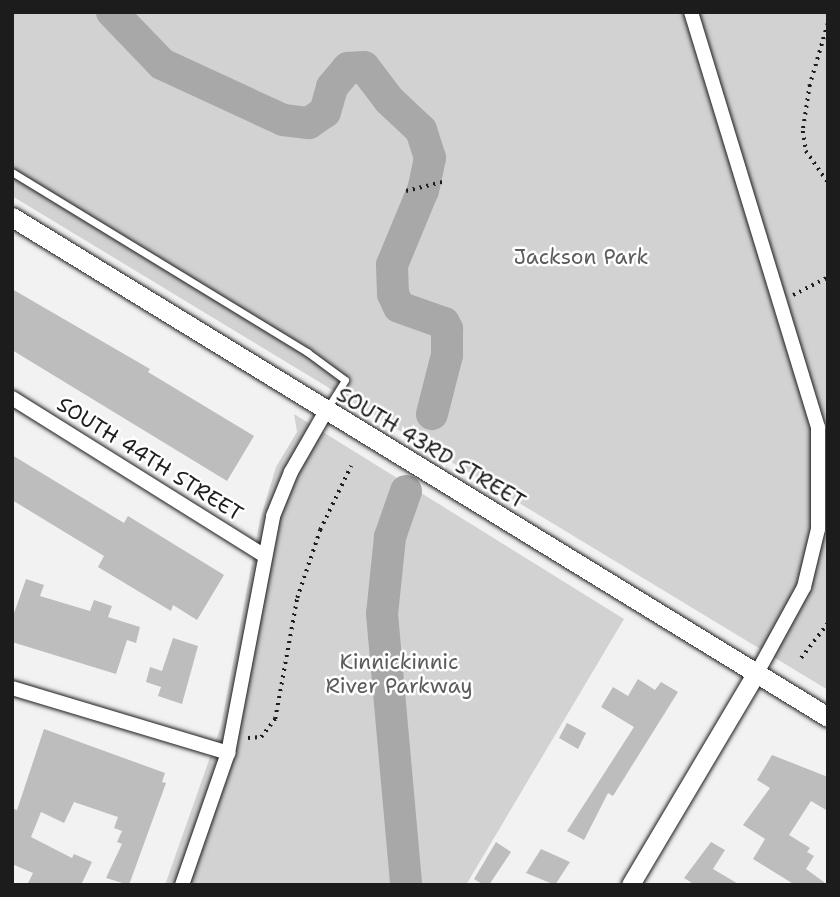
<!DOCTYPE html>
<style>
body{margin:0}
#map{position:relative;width:840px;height:897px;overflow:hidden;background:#f2f2f2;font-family:"Shantell Sans",sans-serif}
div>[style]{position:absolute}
.green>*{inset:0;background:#d2d2d2}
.river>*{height:32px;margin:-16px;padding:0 16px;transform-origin:16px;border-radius:16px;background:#a8a8a8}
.building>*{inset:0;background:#bdbdbd}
.path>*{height:3.5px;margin-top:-1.75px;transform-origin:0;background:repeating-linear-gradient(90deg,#1c1c1c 0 2px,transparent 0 7px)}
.roads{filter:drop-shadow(0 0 2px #1c1c1c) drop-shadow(0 0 2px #1c1c1c)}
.service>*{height:7px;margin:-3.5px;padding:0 3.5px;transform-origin:3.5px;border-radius:3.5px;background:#fff}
.minor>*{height:14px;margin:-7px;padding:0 7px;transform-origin:7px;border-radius:7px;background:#fff}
.tertiary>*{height:18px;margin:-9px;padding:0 9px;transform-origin:9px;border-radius:9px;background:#fff}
.secondary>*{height:19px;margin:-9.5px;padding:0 9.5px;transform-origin:9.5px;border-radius:9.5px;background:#fff}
span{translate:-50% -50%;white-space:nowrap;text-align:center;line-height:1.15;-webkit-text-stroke:5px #fff;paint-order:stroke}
.park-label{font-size:21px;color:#5c5c5c}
.street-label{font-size:21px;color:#1c1c1c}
.frame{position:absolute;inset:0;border:14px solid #1c1c1c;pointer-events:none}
</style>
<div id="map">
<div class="green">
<i style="clip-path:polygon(12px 12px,828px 12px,828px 690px,12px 196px)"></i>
<i style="clip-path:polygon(294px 414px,624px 619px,466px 885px,165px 885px,221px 726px,260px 520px,276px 467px,297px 432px)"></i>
</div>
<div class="river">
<i style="left:112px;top:12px;width:72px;rotate:46.1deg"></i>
<i style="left:162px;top:64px;width:133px;rotate:24.8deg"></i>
<i style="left:283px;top:120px;width:26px;rotate:7deg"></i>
<i style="left:309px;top:123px;width:19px;rotate:-35deg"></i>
<i style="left:325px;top:112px;width:26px;rotate:-74deg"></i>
<i style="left:332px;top:87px;width:25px;rotate:-50deg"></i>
<i style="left:348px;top:68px;width:16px;rotate:-4deg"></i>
<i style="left:364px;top:67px;width:41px;rotate:52.9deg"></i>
<i style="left:389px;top:100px;width:44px;rotate:43.2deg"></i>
<i style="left:421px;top:130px;width:29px;rotate:72deg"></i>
<i style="left:430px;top:158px;width:33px;rotate:102deg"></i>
<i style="left:423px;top:190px;width:81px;rotate:112.5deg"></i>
<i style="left:392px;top:265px;width:29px;rotate:88deg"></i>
<i style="left:393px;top:294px;width:14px;rotate:65deg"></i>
<i style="left:399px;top:307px;width:48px;rotate:19.6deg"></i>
<i style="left:444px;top:323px;width:7px;rotate:63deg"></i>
<i style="left:447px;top:329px;width:26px;rotate:90deg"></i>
<i style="left:447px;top:355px;width:61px;rotate:104.3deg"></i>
<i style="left:406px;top:491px;width:49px;rotate:109.2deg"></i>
<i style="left:390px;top:537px;width:77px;rotate:95.9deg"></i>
<i style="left:382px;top:614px;width:272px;rotate:84.9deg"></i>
</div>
<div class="building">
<i style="clip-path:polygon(12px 289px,150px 369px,148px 372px,254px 436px,227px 481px,12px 350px)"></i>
<i style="clip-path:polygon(12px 455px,124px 523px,128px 516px,224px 575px,197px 620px,173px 605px,171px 611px,98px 567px,104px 556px,12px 500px)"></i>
<i style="clip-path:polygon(26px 579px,44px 585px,40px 596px,90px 611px,94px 600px,112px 606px,108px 617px,140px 627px,136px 643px,127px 640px,116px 674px,12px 642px,12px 619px)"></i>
<i style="clip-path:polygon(173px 638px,198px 646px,182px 704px,158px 696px,161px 687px,146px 682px,150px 667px,162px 671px)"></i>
<i style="clip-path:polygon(638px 679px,655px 690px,661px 682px,678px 692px,613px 796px,608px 793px,584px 840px,567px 831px,634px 727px,601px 707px,613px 687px,628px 696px)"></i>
<i style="clip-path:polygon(567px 723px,586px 733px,578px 749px,559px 738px)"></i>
<i style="clip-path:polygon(44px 729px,165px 773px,162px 782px,166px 783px,129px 885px,106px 878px,122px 844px,117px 842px,122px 831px,114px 828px,118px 817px,74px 802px,64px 823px,41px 812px,31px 837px,72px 858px,74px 854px,92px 862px,81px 885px,27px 885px,33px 873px,12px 864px,12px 808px,17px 810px)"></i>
<i style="clip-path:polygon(772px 755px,828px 777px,828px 811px,811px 801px,789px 835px,810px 848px,807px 852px,814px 856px,806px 869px,828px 885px,795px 885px,753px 859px,765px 839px,743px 825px,770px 788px,757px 780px)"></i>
<i style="clip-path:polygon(496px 842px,511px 852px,489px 885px,484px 885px,474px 879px)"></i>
<i style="clip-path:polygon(711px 842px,725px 850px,713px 869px,740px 885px,695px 885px,684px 878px)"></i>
<i style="clip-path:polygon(541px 849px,570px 862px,555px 885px,526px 873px)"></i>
</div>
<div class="path">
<i style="left:828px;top:24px;width:64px;rotate:106.4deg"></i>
<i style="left:810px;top:85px;width:47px;rotate:98.7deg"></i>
<i style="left:803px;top:131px;width:20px;rotate:81deg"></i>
<i style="left:806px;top:151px;width:39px;rotate:55deg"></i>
<i style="left:406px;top:191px;width:41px;rotate:-14deg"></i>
<i style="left:793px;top:295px;width:39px;rotate:-27deg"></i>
<i style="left:801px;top:658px;width:44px;rotate:-52.4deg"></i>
<i style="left:248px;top:738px;width:13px;rotate:-4deg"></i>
<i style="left:261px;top:737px;width:23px;rotate:-52deg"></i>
<i style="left:275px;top:719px;width:123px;rotate:-79.7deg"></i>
<i style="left:297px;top:598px;width:72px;rotate:-71.3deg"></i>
<i style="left:320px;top:530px;width:71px;rotate:-64.2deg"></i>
</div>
<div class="roads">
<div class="service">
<i style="left:12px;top:172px;width:346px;rotate:31.4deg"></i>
<i style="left:307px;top:352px;width:47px;rotate:36.4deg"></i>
<i style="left:345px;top:380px;width:32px;rotate:122deg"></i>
</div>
<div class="minor">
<i style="left:691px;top:12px;width:434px;rotate:73deg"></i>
<i style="left:818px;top:427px;width:102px;rotate:90deg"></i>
<i style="left:818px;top:529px;width:60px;rotate:103.6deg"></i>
<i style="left:804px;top:587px;width:98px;rotate:118.7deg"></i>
<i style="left:12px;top:398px;width:298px;rotate:32deg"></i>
<i style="left:12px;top:688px;width:226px;rotate:16.7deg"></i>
<i style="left:182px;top:885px;width:140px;rotate:-70.8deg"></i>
<i style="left:228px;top:753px;width:241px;rotate:-79.2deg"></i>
<i style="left:273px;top:516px;width:48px;rotate:-67.8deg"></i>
<i style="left:291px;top:472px;width:70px;rotate:-60.2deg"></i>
</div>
<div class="tertiary">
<i style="left:631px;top:885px;width:247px;rotate:-59.3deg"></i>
</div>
<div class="secondary">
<i style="left:12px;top:217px;width:957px;rotate:31.5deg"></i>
</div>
</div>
<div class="park-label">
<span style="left:581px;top:257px">Jackson Park</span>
<span style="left:399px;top:674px">Kinnickinnic<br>River Parkway</span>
</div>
<div class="street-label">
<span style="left:431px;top:448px;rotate:31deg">SOUTH 43RD STREET</span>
<span style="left:150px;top:459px;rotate:32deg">SOUTH 44TH STREET</span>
</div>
<div class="frame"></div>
</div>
